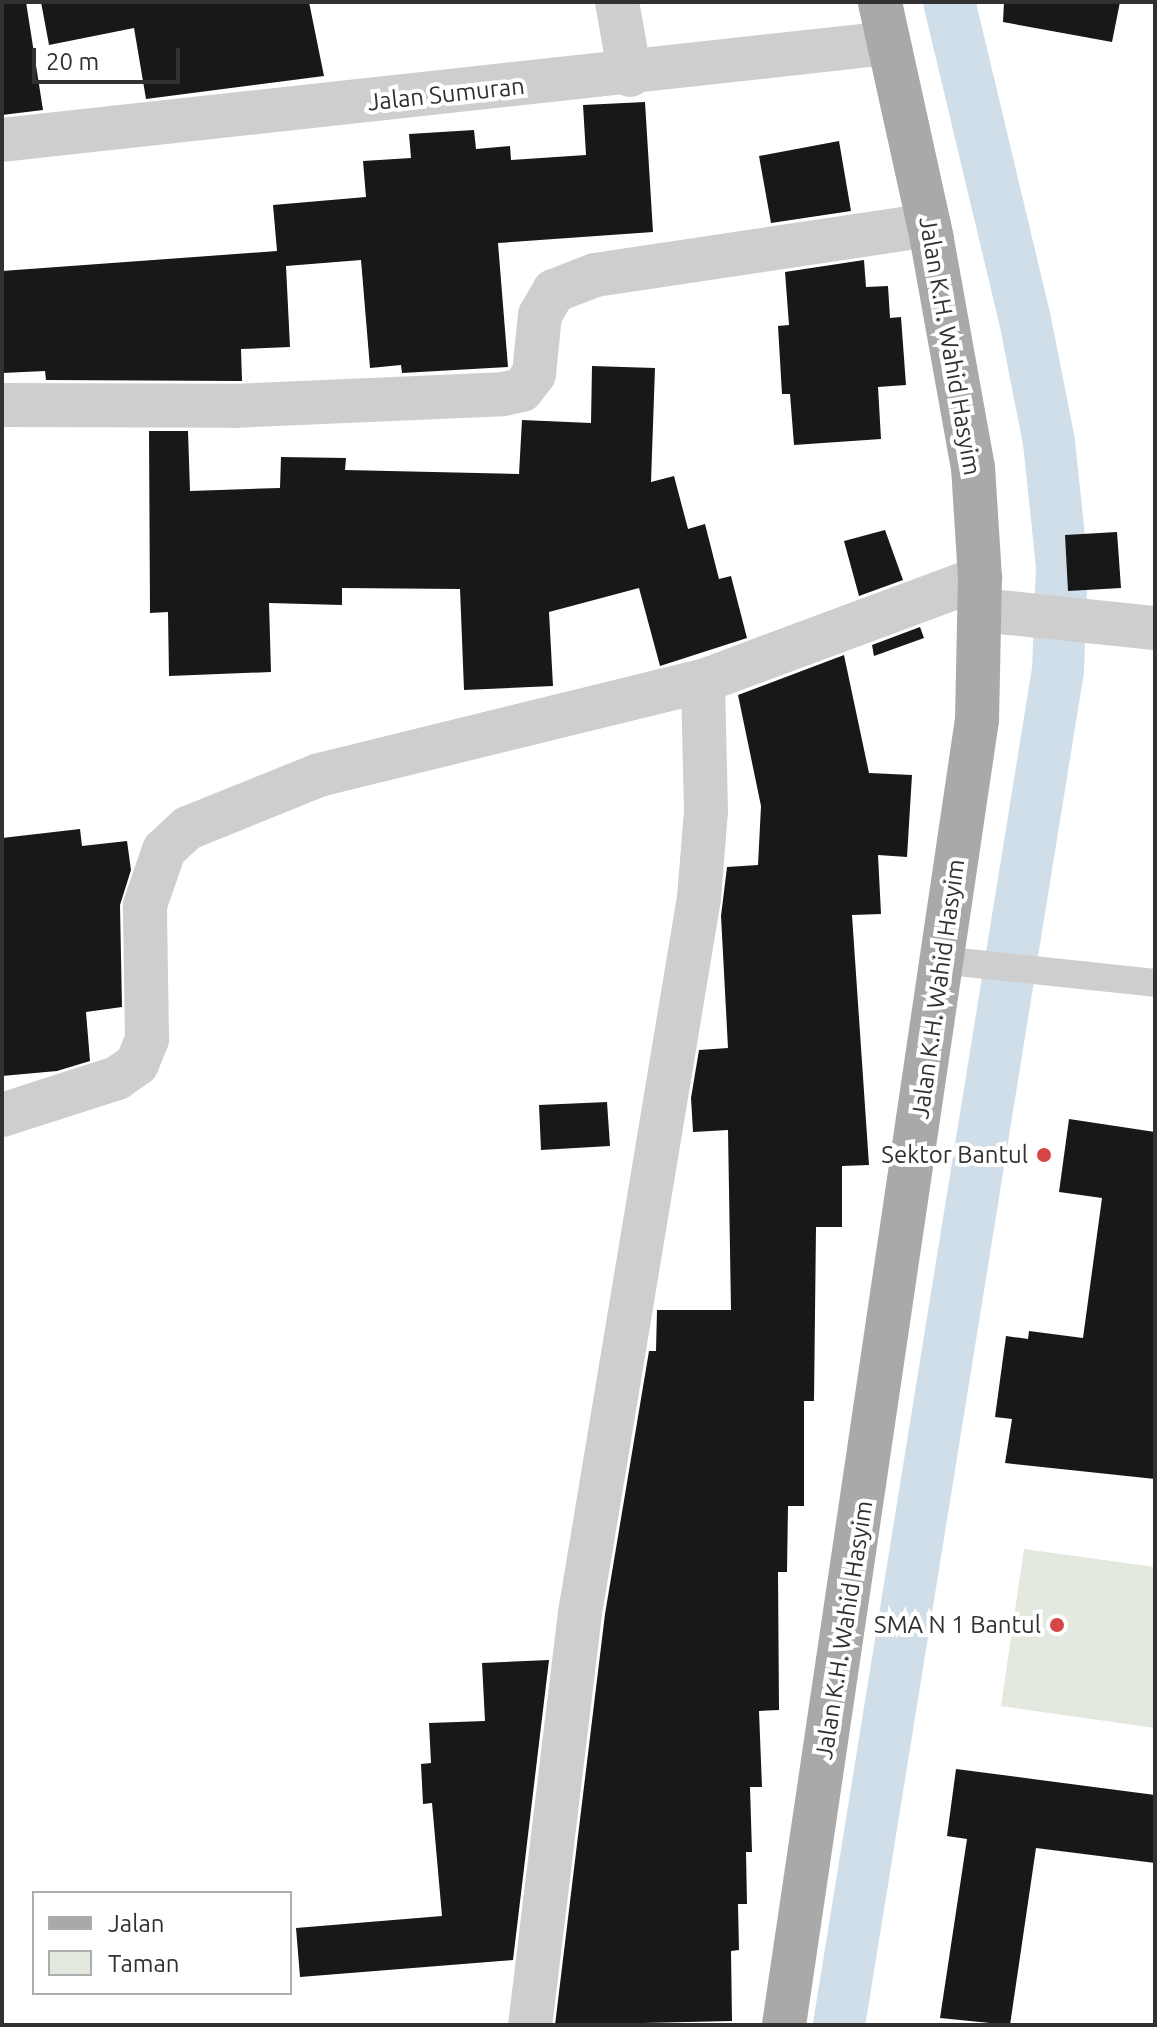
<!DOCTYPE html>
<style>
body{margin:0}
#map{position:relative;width:1157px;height:2027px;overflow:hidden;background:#fff;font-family:Ubuntu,sans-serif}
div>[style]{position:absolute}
.green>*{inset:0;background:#e3e9de}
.canal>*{height:52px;margin:-26px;padding:0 26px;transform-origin:26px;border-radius:26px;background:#d0deea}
.building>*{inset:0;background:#181818}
.lane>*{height:28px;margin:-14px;padding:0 14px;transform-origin:14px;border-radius:14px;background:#cecece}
.street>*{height:44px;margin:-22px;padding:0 22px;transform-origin:22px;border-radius:22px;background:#cecece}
.primary>*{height:44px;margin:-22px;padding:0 22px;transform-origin:22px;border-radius:22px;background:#a9a9a9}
.dots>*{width:22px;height:22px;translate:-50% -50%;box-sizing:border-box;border:4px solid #fff;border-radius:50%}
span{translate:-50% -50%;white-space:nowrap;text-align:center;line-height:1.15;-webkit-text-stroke:8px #fff;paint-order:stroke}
.street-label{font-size:24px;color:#313131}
.poi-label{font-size:24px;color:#313131}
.right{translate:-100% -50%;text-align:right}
.frame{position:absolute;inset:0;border:4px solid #313131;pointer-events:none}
.legend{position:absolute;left:32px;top:1891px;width:260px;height:104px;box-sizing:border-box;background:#fff;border:2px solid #adadad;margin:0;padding:10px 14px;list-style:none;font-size:24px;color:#313131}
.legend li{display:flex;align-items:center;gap:16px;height:40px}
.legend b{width:40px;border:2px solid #adadad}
.scale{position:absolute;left:32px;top:48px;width:148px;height:36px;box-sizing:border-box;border:4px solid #313131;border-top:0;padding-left:10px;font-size:24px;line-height:28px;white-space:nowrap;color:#313131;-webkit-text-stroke:6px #fff;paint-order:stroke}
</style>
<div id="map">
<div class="green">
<i style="clip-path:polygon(1024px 1549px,1155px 1567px,1155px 1728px,1001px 1706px)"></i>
</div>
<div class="canal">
<i style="left:839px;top:2025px;width:1373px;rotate:-80.82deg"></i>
<i style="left:1058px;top:670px;width:104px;rotate:-87.8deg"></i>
<i style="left:1062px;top:566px;width:125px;rotate:-96deg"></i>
<i style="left:1049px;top:442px;width:124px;rotate:-101.1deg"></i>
<i style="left:1025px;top:320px;width:327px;rotate:-103.4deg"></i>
</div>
<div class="building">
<i style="clip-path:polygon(2px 2px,26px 2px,43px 110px,2px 115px)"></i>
<i style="clip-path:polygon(41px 2px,309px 2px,324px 76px,146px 99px,134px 28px,49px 45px)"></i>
<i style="clip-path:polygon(1004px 2px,1120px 2px,1112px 42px,1003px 22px)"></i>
<i style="clip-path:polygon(645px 102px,653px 232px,498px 243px,508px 367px,402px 373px,401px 365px,370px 368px,361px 260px,286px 266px,290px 347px,241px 349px,242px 381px,46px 380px,45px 371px,2px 373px,2px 271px,277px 251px,273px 205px,366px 197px,363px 161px,411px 158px,409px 134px,474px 130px,476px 149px,510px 146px,511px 160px,586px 155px,583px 105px)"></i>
<i style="clip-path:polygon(839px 141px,851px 211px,771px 223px,759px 156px)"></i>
<i style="clip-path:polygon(864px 260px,866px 287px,888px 286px,890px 318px,901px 317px,906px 385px,878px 387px,881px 439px,794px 445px,790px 394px,782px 394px,778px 326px,789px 325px,785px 272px)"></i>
<i style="clip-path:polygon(592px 366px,655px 368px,651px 482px,674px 476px,688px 529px,705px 524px,719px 579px,731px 576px,747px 638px,660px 666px,639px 588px,549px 612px,553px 686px,464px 690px,460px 589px,342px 588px,342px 605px,269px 603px,271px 672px,169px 676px,168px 612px,150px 613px,149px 431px,188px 431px,190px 491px,280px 488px,281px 457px,346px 458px,345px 470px,519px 474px,522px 420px,591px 423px)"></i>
<i style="clip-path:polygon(885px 530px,903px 580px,859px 596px,844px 541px)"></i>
<i style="clip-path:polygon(1117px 532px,1121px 588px,1068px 591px,1065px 535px)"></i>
<i style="clip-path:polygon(920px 627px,924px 638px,874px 656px,872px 645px)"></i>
<i style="clip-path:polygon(844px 655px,869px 773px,912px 775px,907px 857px,878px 855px,881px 914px,852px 915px,869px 1165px,842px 1166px,842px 1227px,816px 1227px,814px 1401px,804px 1401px,804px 1506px,788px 1506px,787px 1572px,778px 1572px,779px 1710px,759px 1711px,762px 1787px,750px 1787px,752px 1852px,746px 1852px,747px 1904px,738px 1904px,739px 1950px,731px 1951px,732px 2021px,555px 2025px,605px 1614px,649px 1351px,656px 1351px,657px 1310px,731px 1310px,728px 1130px,693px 1132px,691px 1098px,699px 1050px,728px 1048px,721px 916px,727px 867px,758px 865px,761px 806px,738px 695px)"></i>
<i style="clip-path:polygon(80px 829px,82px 846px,127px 841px,131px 870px,120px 905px,122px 1007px,86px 1012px,90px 1061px,57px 1071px,2px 1076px,2px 838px)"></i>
<i style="clip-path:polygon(607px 1102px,610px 1146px,541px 1150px,539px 1105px)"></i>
<i style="clip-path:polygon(1069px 1119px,1155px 1132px,1155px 1479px,1005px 1463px,1012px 1419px,995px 1417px,1006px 1336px,1028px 1339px,1029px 1331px,1083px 1338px,1102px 1198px,1059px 1192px)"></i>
<i style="clip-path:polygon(549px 1660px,513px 1960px,300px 1977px,296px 1928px,442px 1916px,432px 1803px,423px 1804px,421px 1764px,431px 1763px,429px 1723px,485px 1721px,482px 1663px)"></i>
<i style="clip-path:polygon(956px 1769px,1155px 1795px,1155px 1863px,1036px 1848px,1010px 2025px,940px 2018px,967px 1839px,947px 1836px)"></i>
</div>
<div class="lane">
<i style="left:940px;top:960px;width:216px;rotate:6.1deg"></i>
</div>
<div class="street">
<i style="left:617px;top:2px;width:74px;rotate:79.9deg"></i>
<i style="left:2px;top:140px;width:891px;rotate:-6.25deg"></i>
<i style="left:2px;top:405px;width:231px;rotate:0.2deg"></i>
<i style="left:233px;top:406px;width:270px;rotate:-2.5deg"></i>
<i style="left:503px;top:394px;width:19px;rotate:-12deg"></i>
<i style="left:522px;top:390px;width:20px;rotate:-53deg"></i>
<i style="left:534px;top:374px;width:59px;rotate:-84.2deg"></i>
<i style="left:540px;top:315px;width:28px;rotate:-60deg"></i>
<i style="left:554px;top:291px;width:44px;rotate:-21.3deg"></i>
<i style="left:595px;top:275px;width:338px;rotate:-8.5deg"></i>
<i style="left:980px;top:610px;width:176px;rotate:5.9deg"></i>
<i style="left:703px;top:681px;width:296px;rotate:-20.4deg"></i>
<i style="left:2px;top:1115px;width:121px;rotate:-17.8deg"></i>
<i style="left:117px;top:1078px;width:24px;rotate:-35deg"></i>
<i style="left:137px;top:1064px;width:27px;rotate:-68deg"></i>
<i style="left:147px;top:1039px;width:134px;rotate:-90.9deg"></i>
<i style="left:145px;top:905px;width:58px;rotate:-70.9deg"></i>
<i style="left:164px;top:850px;width:33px;rotate:-43deg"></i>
<i style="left:188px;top:828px;width:141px;rotate:-22deg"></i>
<i style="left:319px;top:775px;width:395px;rotate:-13.8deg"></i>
<i style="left:703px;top:681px;width:130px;rotate:88.7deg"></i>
<i style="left:706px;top:811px;width:87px;rotate:94.6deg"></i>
<i style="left:699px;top:898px;width:725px;rotate:99.45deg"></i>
<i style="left:580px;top:1613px;width:415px;rotate:96.9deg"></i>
</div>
<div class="primary">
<i style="left:784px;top:2025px;width:1319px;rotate:-81.59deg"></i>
<i style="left:977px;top:720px;width:142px;rotate:-88.8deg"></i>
<i style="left:980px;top:578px;width:110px;rotate:-93.6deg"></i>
<i style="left:973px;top:468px;width:233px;rotate:-100.2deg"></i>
<i style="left:932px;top:239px;width:243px;rotate:-102.4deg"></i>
</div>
<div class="dots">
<i style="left:1044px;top:1155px;background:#d54747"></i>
<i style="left:1057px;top:1625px;background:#d54747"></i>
</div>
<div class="street-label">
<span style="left:446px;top:94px;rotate:-6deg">Jalan Sumuran</span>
<span style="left:950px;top:346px;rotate:80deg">Jalan K.H. Wahid Hasyim</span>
<span style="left:938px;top:989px;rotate:-82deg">Jalan K.H. Wahid Hasyim</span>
<span style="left:844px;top:1630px;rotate:-81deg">Jalan K.H. Wahid Hasyim</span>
</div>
<div class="poi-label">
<span class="right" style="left:1028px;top:1155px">Sektor Bantul</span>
<span class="right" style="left:1041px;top:1625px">SMA N 1 Bantul</span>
</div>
<div class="frame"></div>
<ul class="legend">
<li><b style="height:10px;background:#a9a9a9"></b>Jalan</li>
<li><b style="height:22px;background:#e3e9de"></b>Taman</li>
</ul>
<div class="scale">20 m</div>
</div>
